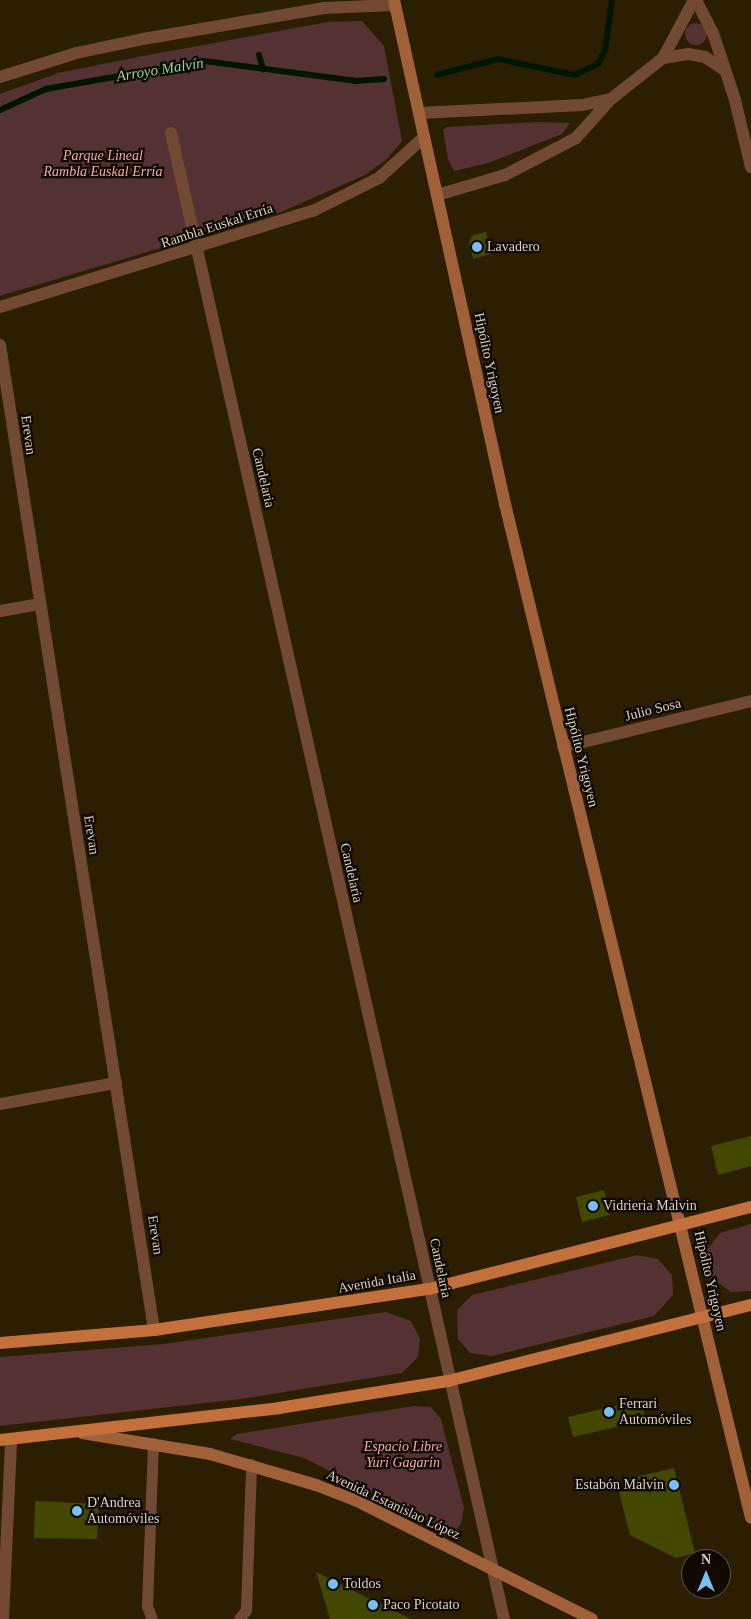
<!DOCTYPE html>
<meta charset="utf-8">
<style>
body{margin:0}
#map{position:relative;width:751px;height:1619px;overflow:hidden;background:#2c1e01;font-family:Georgia,serif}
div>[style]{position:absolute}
.green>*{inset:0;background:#543132}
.round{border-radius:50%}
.stream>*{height:6px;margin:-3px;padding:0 3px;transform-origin:3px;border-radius:3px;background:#001603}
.building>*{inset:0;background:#424800}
.lane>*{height:11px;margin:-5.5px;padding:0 5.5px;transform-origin:5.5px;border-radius:5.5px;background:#724a33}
.street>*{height:12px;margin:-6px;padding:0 6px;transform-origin:6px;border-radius:6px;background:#724a33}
.secondary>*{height:12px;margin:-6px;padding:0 6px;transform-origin:6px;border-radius:6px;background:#a06039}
.primary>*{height:12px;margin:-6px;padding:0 6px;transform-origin:6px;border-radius:6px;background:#c4703d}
.dots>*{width:14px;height:14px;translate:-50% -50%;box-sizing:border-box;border:2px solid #0f0902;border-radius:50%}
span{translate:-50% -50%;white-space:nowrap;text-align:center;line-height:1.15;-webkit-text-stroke:4.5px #0f0902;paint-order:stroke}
.park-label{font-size:14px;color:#f6a8a9;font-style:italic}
.street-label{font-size:14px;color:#dbd1c1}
.poi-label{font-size:14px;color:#dbd1c1}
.left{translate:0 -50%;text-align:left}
.right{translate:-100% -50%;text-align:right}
.water-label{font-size:15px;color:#8fd796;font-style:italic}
.north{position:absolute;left:681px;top:1549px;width:50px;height:50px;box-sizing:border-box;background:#0f0902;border:1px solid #61594e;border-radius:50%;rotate:0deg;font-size:14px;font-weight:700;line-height:20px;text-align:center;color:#dbd1c1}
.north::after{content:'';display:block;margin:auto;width:18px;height:22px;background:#77bff7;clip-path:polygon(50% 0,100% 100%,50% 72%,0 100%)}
</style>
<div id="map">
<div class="green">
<i style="clip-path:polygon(362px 21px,384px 46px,402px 141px,387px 159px,365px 175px,281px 212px,0 296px,0 94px,58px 73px,143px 56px,328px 22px)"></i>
<i class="round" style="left:685px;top:23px;width:22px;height:22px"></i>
<i style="clip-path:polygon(538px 122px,570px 123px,562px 134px,488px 163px,454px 171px,448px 159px,443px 130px,447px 127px)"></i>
<i style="clip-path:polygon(751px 1224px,751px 1291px,731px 1292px,711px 1278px,707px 1250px,720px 1233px)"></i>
<i style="clip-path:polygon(637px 1255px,658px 1259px,672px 1275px,673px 1295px,654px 1316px,492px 1356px,470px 1353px,458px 1339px,457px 1310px,472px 1295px)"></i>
<i style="clip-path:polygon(386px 1312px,411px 1321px,420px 1339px,418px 1357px,402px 1373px,241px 1399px,0 1426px,0 1357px,164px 1344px)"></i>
<i style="clip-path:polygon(414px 1406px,431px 1407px,441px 1419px,464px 1508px,461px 1524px,455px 1531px,448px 1531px,304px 1458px,230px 1439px,237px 1434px)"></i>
</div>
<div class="stream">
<i style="left:259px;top:55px;width:15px;rotate:74deg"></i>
<i style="left:437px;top:75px;width:63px;rotate:-14.7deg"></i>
<i style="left:498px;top:59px;width:79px;rotate:11.7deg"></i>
<i style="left:575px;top:75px;width:25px;rotate:-26deg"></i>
<i style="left:598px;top:64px;width:16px;rotate:-63deg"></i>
<i style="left:605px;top:50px;width:50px;rotate:-82deg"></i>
<i style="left:0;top:110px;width:51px;rotate:-24.5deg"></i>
<i style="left:46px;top:89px;width:160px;rotate:-10deg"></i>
<i style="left:204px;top:61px;width:152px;rotate:7.5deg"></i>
<i style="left:355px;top:81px;width:29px;rotate:-4deg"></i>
</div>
<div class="building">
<i style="clip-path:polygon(486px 232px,491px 254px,473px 259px,469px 242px,473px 235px)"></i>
<i style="clip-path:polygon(751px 1136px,751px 1166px,718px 1175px,711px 1146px)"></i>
<i style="clip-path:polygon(604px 1190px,610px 1215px,582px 1222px,576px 1197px)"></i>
<i style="clip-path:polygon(641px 1400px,646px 1420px,573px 1437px,568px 1417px)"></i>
<i style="clip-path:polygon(674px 1468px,695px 1553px,676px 1558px,630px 1535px,619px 1492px,629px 1489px,627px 1479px)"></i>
<i style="clip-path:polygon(35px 1501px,99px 1504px,97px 1539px,34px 1538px)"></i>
<i style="clip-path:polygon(316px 1572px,380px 1604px,411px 1619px,330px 1619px)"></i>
</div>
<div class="lane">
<i style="left:152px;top:1619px;width:14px;rotate:-111deg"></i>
<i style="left:147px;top:1606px;width:163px;rotate:-87.9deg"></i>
<i style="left:239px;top:1619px;width:11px;rotate:-52deg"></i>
<i style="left:246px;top:1610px;width:146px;rotate:-88deg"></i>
</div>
<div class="street">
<i style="left:696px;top:0;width:37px;rotate:63deg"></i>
<i style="left:713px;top:33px;width:71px;rotate:71.8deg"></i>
<i style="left:735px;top:100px;width:69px;rotate:76.6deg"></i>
<i style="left:663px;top:58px;width:25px;rotate:-9deg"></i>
<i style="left:688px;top:54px;width:17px;rotate:10deg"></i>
<i style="left:705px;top:57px;width:23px;rotate:34deg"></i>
<i style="left:0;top:77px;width:80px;rotate:-17.5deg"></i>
<i style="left:76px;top:53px;width:68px;rotate:-11.8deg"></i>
<i style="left:143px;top:39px;width:184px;rotate:-9.7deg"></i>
<i style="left:324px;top:8px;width:71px;rotate:-2.4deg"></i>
<i style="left:419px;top:113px;width:163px;rotate:-2.8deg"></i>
<i style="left:582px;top:105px;width:30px;rotate:-12deg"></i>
<i style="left:611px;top:99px;width:66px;rotate:-38.3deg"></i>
<i style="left:663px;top:58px;width:66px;rotate:-61.9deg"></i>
<i style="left:171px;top:133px;width:1523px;rotate:77.37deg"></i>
<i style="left:437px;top:195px;width:71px;rotate:-16.4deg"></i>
<i style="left:505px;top:175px;width:80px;rotate:-27.5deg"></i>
<i style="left:576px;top:138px;width:52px;rotate:-48.1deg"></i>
<i style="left:0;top:307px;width:327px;rotate:-17.1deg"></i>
<i style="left:313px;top:211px;width:74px;rotate:-26.6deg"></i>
<i style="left:379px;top:178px;width:61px;rotate:-42.3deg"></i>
<i style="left:0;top:345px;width:997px;rotate:81.11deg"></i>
<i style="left:0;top:611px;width:39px;rotate:-10deg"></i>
<i style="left:563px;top:747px;width:194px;rotate:-13.7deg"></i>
<i style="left:0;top:1104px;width:118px;rotate:-10.3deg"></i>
<i style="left:3px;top:1619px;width:179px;rotate:-87.4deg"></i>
</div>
<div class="secondary">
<i style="left:394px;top:0;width:516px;rotate:77.58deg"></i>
<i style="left:505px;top:504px;width:1043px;rotate:76.36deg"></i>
<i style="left:82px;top:1433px;width:130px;rotate:9.3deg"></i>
<i style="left:210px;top:1454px;width:110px;rotate:16.3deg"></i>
<i style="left:316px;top:1485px;width:44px;rotate:21.3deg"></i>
<i style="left:357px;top:1501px;width:263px;rotate:26.7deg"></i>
</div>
<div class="primary">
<i style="left:0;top:1343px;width:155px;rotate:-4.8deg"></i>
<i style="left:154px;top:1330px;width:278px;rotate:-8.5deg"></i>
<i style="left:429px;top:1289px;width:332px;rotate:-14.3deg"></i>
<i style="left:0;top:1440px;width:281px;rotate:-6.5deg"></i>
<i style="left:279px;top:1408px;width:171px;rotate:-9.1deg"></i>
<i style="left:448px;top:1381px;width:312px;rotate:-14.1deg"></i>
</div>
<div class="dots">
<i style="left:477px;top:247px;background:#77bff7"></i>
<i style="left:593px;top:1206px;background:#77bff7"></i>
<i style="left:609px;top:1412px;background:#77bff7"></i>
<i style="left:674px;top:1485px;background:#77bff7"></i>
<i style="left:77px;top:1511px;background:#77bff7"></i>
<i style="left:333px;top:1584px;background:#77bff7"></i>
<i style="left:373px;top:1605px;background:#77bff7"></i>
</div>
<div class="park-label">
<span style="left:103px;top:164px">Parque Lineal<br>Rambla Euskal Erría</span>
<span style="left:403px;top:1455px">Espacio Libre<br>Yuri Gagarin</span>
</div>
<div class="street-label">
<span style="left:217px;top:226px;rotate:-18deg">Rambla Euskal Erría</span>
<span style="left:489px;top:363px;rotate:78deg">Hipólito Yrigoyen</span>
<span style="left:28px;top:435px;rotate:82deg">Erevan</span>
<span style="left:263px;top:478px;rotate:77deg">Candelaria</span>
<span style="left:653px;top:710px;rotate:-14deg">Julio Sosa</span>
<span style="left:581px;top:757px;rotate:76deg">Hipólito Yrigoyen</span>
<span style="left:91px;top:835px;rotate:81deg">Erevan</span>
<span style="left:351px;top:873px;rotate:77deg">Candelaria</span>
<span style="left:155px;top:1235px;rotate:81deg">Erevan</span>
<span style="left:440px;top:1268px;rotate:78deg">Candelaria</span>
<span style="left:710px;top:1281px;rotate:77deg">Hipólito Yrigoyen</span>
<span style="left:377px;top:1282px;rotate:-10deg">Avenida Italia</span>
<span style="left:393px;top:1505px;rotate:25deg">Avenida Estanislao López</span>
</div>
<div class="poi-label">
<span class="left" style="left:487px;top:247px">Lavadero</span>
<span class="left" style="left:603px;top:1206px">Vidrieria Malvin</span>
<span class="left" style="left:619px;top:1412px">Ferrari<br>Automóviles</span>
<span class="right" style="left:664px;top:1485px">Estabón Malvin</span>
<span class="left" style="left:87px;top:1511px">D'Andrea<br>Automóviles</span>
<span class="left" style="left:343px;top:1584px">Toldos</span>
<span class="left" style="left:383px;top:1605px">Paco Picotato</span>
</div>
<div class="water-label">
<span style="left:160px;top:70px;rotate:-9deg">Arroyo Malvín</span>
</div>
<div class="north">N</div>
</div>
